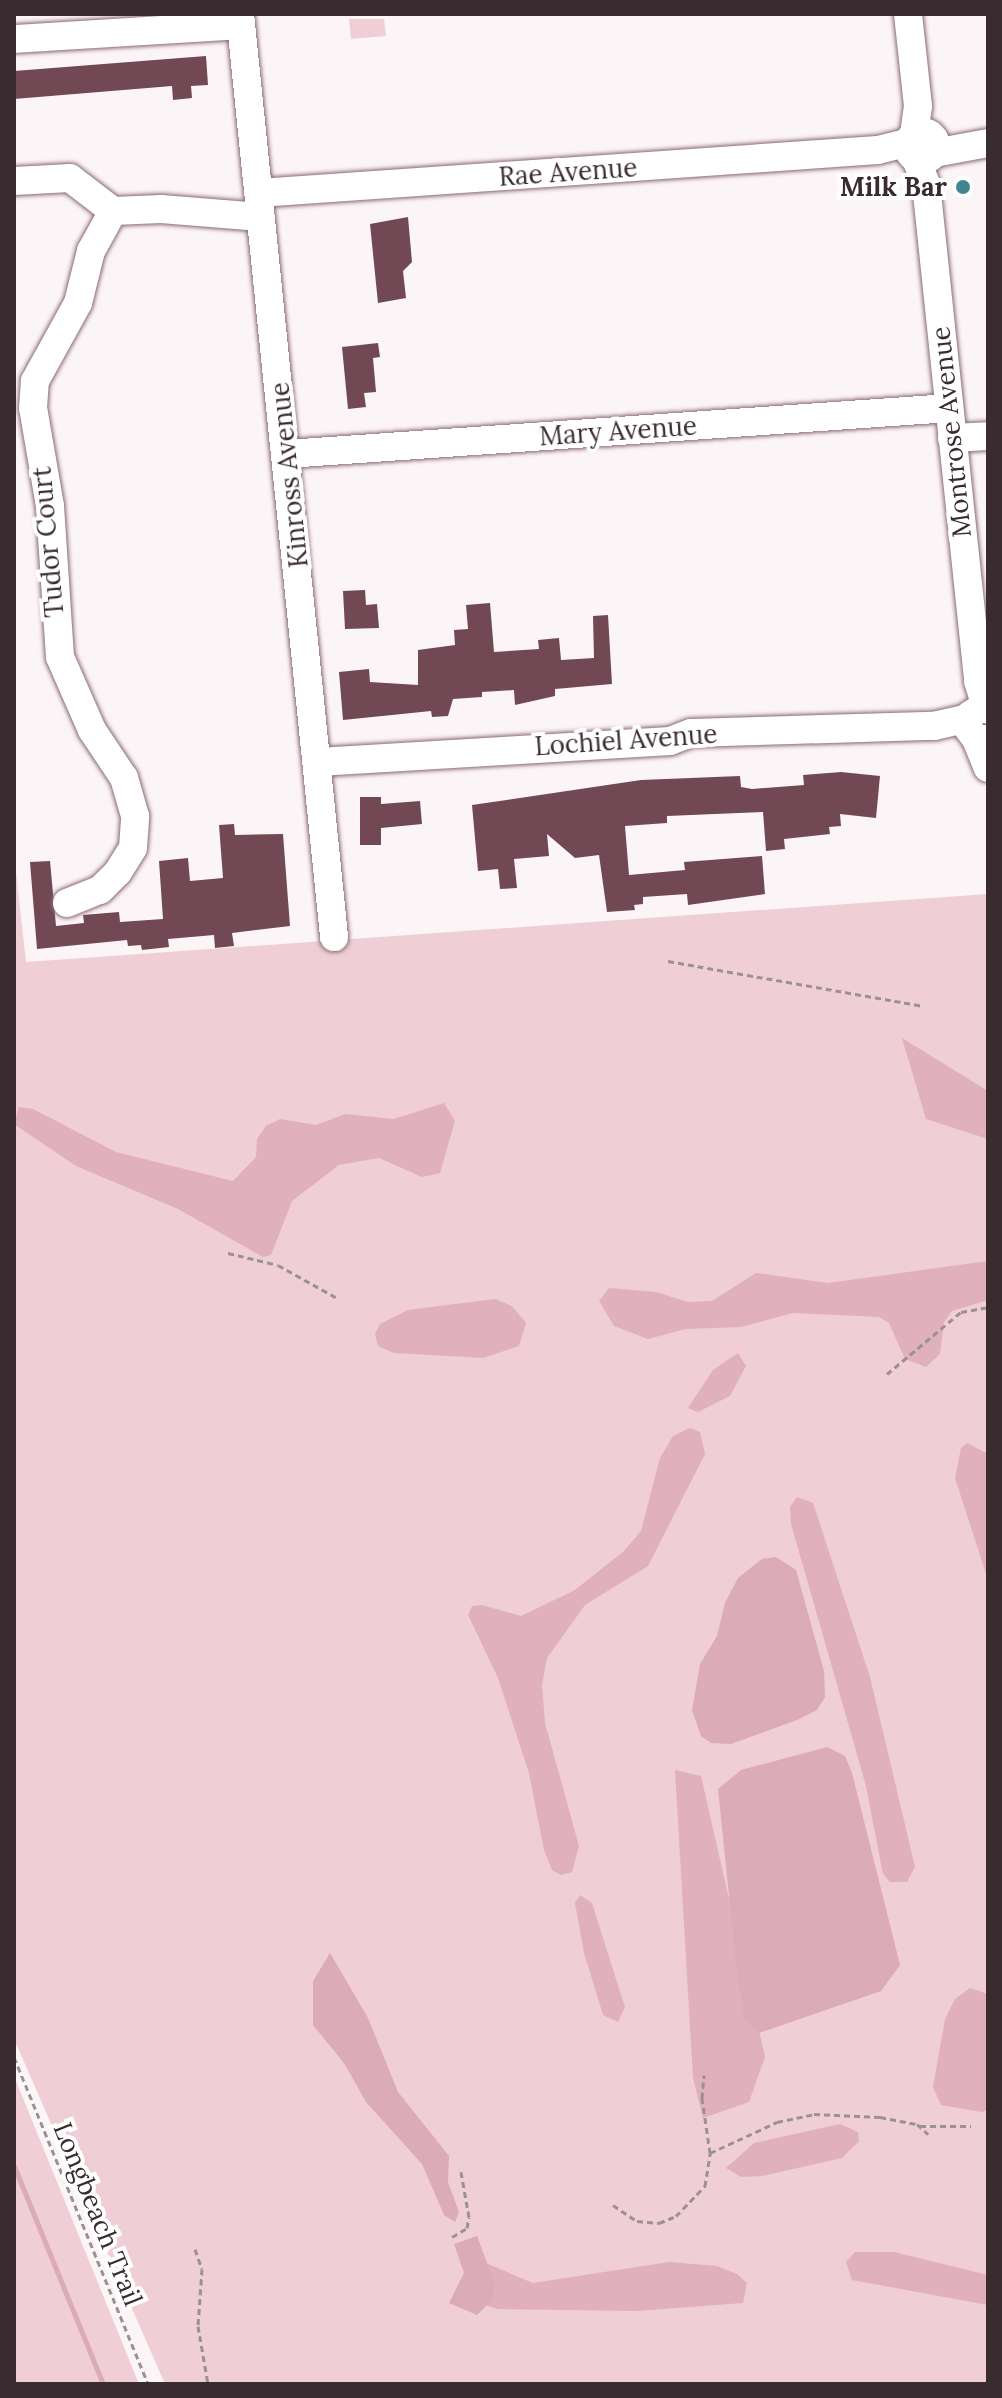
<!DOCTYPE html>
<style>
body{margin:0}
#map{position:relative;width:1002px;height:2398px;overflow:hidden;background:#fcf5f7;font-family:Lora,serif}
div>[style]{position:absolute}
.green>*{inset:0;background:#efced6}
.forest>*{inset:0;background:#e0b0bc}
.water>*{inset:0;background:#dbabb7}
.stream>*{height:5px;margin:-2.5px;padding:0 2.5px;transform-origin:2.5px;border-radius:2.5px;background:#dbabb7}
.building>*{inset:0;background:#714854}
.path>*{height:3px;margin-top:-1.5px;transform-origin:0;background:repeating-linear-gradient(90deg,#9b9194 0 6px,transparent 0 10px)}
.roads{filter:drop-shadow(0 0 2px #8a6a72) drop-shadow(0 0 2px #8a6a72)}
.minor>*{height:28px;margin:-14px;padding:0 14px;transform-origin:14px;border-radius:14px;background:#fff}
.minor>.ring{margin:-14px;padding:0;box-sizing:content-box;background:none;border:28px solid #fff;border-radius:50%}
.dots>*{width:22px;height:22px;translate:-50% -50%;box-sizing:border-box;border:4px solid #fff;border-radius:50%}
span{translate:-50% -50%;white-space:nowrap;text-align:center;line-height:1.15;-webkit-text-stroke:8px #fff;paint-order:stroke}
.street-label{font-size:26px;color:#392b2f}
.poi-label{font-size:26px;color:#392b2f;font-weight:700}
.right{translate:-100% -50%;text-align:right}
.frame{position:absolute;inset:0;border:16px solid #392b2f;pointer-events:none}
</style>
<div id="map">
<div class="green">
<i style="clip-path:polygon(349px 19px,384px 19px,386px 36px,351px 39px)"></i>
<i style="clip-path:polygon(14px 853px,26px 962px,988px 894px,988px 2384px,165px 2384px,14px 2039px)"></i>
<i style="clip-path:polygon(14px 2076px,139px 2384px,14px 2384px)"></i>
</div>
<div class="forest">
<i style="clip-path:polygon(902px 1038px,988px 1091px,988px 1139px,926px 1119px)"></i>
<i style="clip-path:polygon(444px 1103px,455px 1121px,440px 1173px,422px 1177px,379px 1158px,339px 1165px,292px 1201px,271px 1255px,263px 1257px,178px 1209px,76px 1166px,14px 1124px,19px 1107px,33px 1109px,116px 1152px,233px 1181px,256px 1157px,257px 1139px,266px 1126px,280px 1119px,316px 1125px,345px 1114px,394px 1119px)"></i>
<i style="clip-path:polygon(988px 1261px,988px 1300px,952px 1311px,944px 1322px,940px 1354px,926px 1367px,905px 1359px,889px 1323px,879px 1317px,793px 1313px,741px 1327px,685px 1329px,648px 1339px,614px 1326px,599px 1301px,609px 1288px,656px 1292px,688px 1302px,712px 1301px,756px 1273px,828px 1283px)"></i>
<i style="clip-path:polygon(495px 1299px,512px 1306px,526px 1323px,519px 1346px,483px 1358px,394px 1353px,378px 1346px,375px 1334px,380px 1324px,408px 1310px)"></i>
<i style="clip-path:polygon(738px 1353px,746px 1366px,730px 1396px,698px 1412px,688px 1408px,713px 1370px)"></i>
<i style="clip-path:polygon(690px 1428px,700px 1432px,705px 1454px,648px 1566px,585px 1605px,547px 1658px,542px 1685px,545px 1723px,579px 1846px,572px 1872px,561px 1875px,552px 1870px,544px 1850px,529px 1773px,498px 1678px,468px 1615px,472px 1606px,482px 1605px,521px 1616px,575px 1590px,624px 1551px,641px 1531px,660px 1458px,673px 1436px)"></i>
<i style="clip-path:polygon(967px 1443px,988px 1454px,988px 1580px,955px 1478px,961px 1448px)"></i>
<i style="clip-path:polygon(797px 1497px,813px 1503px,870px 1677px,915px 1867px,907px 1882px,890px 1882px,883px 1874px,866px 1786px,791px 1524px,790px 1507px)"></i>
<i style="clip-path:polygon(675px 1770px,701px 1776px,765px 2057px,749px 2102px,703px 2118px,693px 2078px)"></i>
<i style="clip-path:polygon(580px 1895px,592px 1903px,614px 1973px,625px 2007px,618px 2022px,603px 2015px,584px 1953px,575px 1903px)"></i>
<i style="clip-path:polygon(970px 1988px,988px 1994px,988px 2110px,982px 2112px,941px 2105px,933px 2087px,945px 2019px,955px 1999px)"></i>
<i style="clip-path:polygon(840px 2124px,858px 2132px,859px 2141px,842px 2158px,762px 2176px,741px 2177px,726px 2168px,754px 2143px)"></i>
<i style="clip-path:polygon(855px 2252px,894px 2252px,988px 2275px,988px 2305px,852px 2280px,846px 2262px)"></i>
<i style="clip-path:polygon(669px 2262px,717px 2266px,737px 2274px,747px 2283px,743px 2303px,637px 2311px,497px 2309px,479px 2303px,488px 2264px,533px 2283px)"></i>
</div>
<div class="water">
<i style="clip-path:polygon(776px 1557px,796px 1570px,824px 1671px,825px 1697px,817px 1710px,797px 1720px,731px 1744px,711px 1743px,701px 1736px,692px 1710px,700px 1664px,717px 1636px,725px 1603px,738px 1578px,762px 1559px)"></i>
<i style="clip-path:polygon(827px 1747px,845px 1756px,852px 1773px,900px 1965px,881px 1991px,759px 2033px,744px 2017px,737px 1973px,718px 1789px,741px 1770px)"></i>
<i style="clip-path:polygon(330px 1953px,368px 2018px,398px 2092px,449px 2156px,448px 2182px,459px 2212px,455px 2222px,444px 2215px,422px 2164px,366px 2102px,344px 2063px,313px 2025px,313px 1981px)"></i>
<i style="clip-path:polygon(477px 2236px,495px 2284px,491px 2301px,477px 2315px,449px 2303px,464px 2273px,454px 2244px)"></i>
</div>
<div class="stream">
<i style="left:14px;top:2166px;width:235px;rotate:67.8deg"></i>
</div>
<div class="building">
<i style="clip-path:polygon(206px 56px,208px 85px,191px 86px,192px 98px,173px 100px,172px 86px,14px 99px,14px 71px)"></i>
<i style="clip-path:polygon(408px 217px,412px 262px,403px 271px,406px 298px,378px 303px,370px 224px)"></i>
<i style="clip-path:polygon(378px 343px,380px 357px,373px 358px,376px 392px,364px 393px,366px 407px,348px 409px,342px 347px)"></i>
<i style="clip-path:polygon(365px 590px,366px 605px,377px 604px,379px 628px,345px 629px,343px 591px)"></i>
<i style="clip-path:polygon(490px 603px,494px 652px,539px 649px,538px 640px,559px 638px,561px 660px,594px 658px,593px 616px,608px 615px,612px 684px,555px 689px,555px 696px,515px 705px,514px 690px,482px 692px,482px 697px,453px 699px,448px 716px,432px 717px,431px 711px,343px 720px,339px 672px,369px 669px,370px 682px,418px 685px,418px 650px,455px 645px,454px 630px,468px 629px,466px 605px)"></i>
<i style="clip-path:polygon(841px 772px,880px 776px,876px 818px,840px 814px,841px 826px,829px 827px,830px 834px,784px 839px,785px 849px,766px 851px,763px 812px,667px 816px,667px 823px,625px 826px,629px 875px,685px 870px,684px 862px,762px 856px,765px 894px,688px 905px,687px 894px,643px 897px,643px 904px,634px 905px,635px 910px,607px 912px,599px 855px,575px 858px,547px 834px,549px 856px,514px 859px,517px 888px,500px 889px,498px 869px,478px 871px,472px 805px,641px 780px,740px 776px,741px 787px,752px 789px,804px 785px,803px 775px)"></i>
<i style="clip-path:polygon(360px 797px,381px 797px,381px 804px,420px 801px,422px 824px,381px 828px,381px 845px,360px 845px)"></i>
<i style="clip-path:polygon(234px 824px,235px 835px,283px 834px,290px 926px,232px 933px,234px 946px,215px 948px,214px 935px,168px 939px,169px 947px,142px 950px,141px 945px,128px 946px,127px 940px,37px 949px,30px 862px,50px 861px,56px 926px,84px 923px,83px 915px,119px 912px,120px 922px,163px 919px,159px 861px,188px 858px,190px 881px,223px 878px,219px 825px)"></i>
</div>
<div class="path">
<i style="left:668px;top:961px;width:258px;rotate:10deg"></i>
<i style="left:228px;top:1253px;width:51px;rotate:13.5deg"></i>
<i style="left:278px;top:1265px;width:68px;rotate:29.2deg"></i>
<i style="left:887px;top:1374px;width:97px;rotate:-40deg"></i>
<i style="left:961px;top:1312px;width:27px;rotate:-10deg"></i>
<i style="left:14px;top:2057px;width:353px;rotate:67.7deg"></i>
<i style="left:920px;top:2126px;width:51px"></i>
<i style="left:710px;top:2153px;width:74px;rotate:-24.8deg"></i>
<i style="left:777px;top:2122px;width:38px;rotate:-12deg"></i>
<i style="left:814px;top:2114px;width:66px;rotate:2.6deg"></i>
<i style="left:880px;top:2117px;width:38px;rotate:11deg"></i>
<i style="left:917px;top:2124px;width:15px;rotate:42deg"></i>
<i style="left:613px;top:2205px;width:29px;rotate:34deg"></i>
<i style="left:637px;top:2221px;width:22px;rotate:5deg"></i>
<i style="left:659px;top:2223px;width:18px;rotate:-22deg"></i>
<i style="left:676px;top:2216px;width:42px;rotate:-46deg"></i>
<i style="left:705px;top:2186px;width:33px;rotate:-81deg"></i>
<i style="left:710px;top:2153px;width:56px;rotate:-98.3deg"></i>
<i style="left:702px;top:2098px;width:23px;rotate:-85deg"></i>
<i style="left:452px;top:2237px;width:17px;rotate:-31deg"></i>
<i style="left:467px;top:2228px;width:11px;rotate:-80deg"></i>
<i style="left:469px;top:2217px;width:46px;rotate:-100.1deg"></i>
<i style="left:195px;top:2249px;width:21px;rotate:71deg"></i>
<i style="left:202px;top:2269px;width:57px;rotate:94deg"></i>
<i style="left:198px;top:2326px;width:59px;rotate:80.2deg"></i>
</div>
<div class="roads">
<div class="minor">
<i style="left:240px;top:14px;width:928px;rotate:84.18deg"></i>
<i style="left:908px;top:14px;width:93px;rotate:83.8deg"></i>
<i style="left:918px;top:106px;width:29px;rotate:98deg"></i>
<i style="left:14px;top:39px;width:227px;rotate:-3.5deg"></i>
<i class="ring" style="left:908px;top:132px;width:0;height:0"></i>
<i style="left:934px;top:153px;width:55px;rotate:-10.5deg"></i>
<i style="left:916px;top:159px;width:27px;rotate:68deg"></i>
<i style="left:926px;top:184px;width:500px;rotate:84deg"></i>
<i style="left:978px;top:681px;width:30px;rotate:73deg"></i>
<i style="left:14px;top:181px;width:56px;rotate:-3.1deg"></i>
<i style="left:70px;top:178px;width:54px;rotate:37.5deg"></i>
<i style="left:259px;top:193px;width:620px;rotate:-3.97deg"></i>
<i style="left:878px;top:150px;width:32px;rotate:-14deg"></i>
<i style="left:952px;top:438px;width:36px;rotate:-3deg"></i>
<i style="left:287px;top:454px;width:664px;rotate:-3.97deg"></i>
<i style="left:979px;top:709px;width:11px;rotate:146deg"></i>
<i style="left:970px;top:715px;width:12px;rotate:104deg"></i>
<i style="left:967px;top:727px;width:15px;rotate:53deg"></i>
<i style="left:976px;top:739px;width:12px"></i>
<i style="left:976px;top:739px;width:31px;rotate:68deg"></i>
<i style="left:318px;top:762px;width:353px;rotate:-3.4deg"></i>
<i style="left:670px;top:741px;width:22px;rotate:-21deg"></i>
<i style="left:691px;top:733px;width:243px;rotate:-1.7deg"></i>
<i style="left:934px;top:726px;width:35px;rotate:-13deg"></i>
<i style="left:67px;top:903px;width:35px;rotate:-22deg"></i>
<i style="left:100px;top:890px;width:25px;rotate:-45deg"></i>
<i style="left:118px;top:872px;width:28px;rotate:-58deg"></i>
<i style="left:133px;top:848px;width:32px;rotate:-86deg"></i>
<i style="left:135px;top:816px;width:40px;rotate:-106deg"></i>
<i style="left:124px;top:778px;width:58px;rotate:-123.7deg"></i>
<i style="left:92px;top:730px;width:80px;rotate:-113.7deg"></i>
<i style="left:60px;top:657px;width:151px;rotate:-93.8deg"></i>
<i style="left:50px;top:506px;width:99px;rotate:-99.8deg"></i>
<i style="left:33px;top:408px;width:27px;rotate:-86deg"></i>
<i style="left:35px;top:381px;width:89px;rotate:-61.1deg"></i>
<i style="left:78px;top:303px;width:54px;rotate:-76deg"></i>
<i style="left:91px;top:251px;width:46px;rotate:-61.2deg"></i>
<i style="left:113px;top:211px;width:48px;rotate:-2.4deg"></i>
<i style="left:161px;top:209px;width:100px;rotate:4.6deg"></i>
</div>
</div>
<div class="dots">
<i style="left:963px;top:187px;background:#408592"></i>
</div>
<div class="street-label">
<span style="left:568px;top:172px;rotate:-4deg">Rae Avenue</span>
<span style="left:618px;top:431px;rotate:-4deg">Mary Avenue</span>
<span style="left:951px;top:432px;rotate:-96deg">Montrose Avenue</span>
<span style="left:289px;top:475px;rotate:-96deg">Kinross Avenue</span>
<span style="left:48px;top:542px;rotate:-95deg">Tudor Court</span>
<span style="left:626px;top:740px;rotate:-4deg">Lochiel Avenue</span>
<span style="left:98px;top:2214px;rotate:68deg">Longbeach Trail</span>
</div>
<div class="poi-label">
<span class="right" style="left:947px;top:187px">Milk Bar</span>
</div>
<div class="frame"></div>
</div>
